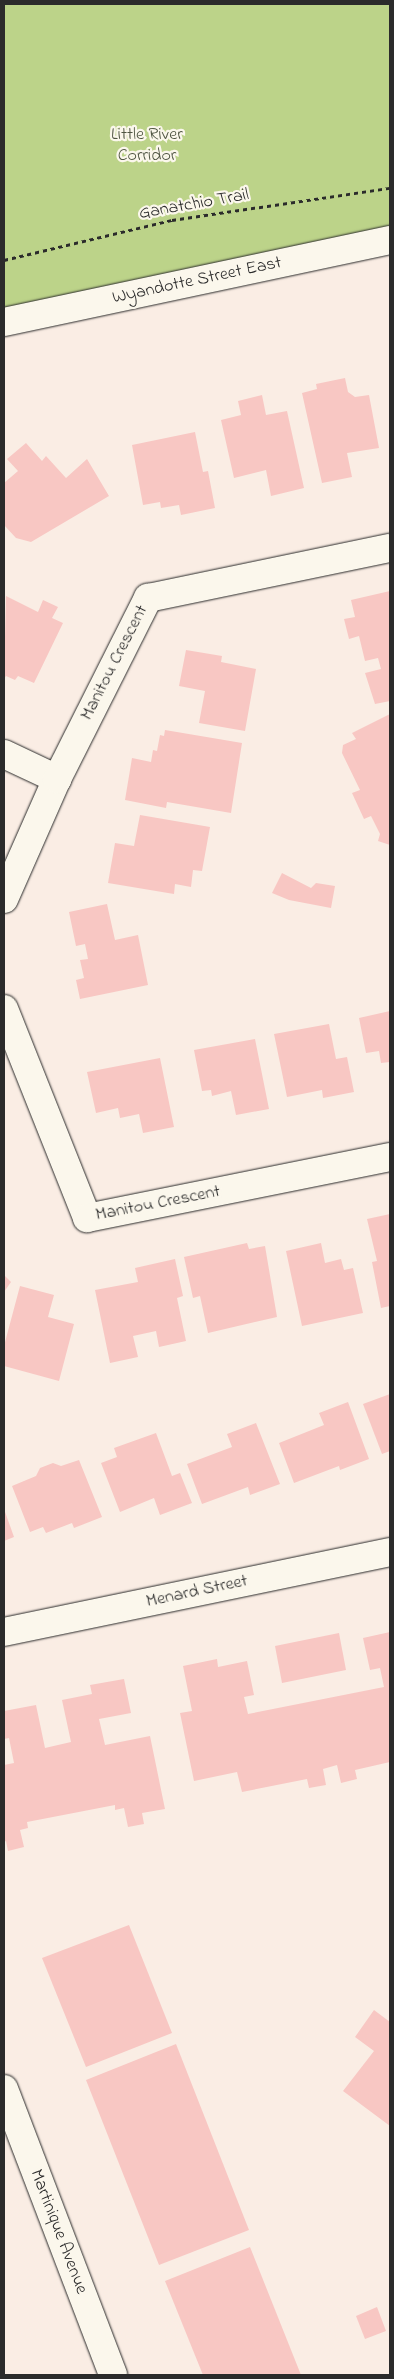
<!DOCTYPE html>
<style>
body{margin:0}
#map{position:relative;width:394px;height:2379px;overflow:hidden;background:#faede4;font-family:"Indie Flower",sans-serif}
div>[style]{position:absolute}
.green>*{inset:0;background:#bcd389}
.building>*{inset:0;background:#f8c7c3}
.path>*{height:3px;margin-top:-1.5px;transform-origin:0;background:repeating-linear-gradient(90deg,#2b2b2b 0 4px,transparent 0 8px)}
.roads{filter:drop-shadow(0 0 1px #2b2b2b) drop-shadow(0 0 1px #2b2b2b)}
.minor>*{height:28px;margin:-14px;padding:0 14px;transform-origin:14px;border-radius:14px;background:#fbf7ec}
.tertiary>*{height:28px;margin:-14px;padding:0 14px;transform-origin:14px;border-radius:14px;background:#fbf7ec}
span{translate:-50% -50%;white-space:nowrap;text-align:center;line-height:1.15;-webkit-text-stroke:4.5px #fbf7ec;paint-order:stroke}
.park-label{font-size:18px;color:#4f5542}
.street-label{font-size:18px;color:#2b2b2b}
.frame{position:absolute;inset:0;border:5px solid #2b2b2b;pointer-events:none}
</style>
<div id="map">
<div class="green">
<i style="clip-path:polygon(4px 4px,390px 4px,390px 240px,4px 322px)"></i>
</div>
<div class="building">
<i style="clip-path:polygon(345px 378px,348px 392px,355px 397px,369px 395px,379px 448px,347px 453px,352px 477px,322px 483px,302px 393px,317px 389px,316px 384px)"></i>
<i style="clip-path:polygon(262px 395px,266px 415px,287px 411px,304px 488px,271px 496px,266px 470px,234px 478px,221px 420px,241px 415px,238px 401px)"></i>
<i style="clip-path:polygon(195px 432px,203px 472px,208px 471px,215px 508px,181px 515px,179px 505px,161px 508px,160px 502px,143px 505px,132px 445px)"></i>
<i style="clip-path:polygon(26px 443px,42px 461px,46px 456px,66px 478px,87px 459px,109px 496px,31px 542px,16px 538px,4px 525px,4px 483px,18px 471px,7px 459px)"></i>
<i style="clip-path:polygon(390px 591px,390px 701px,375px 704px,365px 673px,381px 669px,378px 658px,365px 661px,359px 636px,349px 639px,344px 619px,355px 617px,351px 600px)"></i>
<i style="clip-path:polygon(6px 596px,38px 612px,43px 600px,58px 607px,52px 618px,63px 623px,34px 683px,18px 676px,15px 680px,6px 676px,4px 679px)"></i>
<i style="clip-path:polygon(186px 650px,222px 656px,221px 662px,256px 669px,245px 731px,199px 723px,205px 691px,179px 686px)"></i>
<i style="clip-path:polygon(390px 714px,390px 845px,378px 841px,380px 834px,371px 816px,364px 819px,352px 793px,360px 790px,342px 753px,343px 745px,356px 739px,352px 733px)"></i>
<i style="clip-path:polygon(165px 730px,242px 743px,231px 813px,167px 802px,166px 808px,125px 800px,132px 758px,151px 762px,153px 750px,157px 751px,160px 735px,164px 736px)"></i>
<i style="clip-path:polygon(140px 815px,210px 827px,202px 871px,193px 870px,191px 887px,175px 884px,174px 894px,108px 883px,115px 843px,134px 846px)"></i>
<i style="clip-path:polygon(282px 873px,311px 888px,316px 883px,335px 886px,331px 908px,289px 900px,272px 893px)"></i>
<i style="clip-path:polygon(107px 904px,115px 940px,138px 935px,148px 985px,80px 999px,76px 980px,84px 978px,80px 960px,88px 959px,85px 944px,76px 946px,69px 912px)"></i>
<i style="clip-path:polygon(390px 1011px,390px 1062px,381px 1063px,379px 1051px,366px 1053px,359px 1018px)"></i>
<i style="clip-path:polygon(329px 1024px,336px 1059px,347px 1057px,354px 1092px,323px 1098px,322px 1090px,287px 1097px,274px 1034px)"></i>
<i style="clip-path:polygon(255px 1039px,269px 1109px,236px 1115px,231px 1091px,212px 1096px,211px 1090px,202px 1091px,194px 1050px)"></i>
<i style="clip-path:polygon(160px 1058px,174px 1127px,143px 1133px,139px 1114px,120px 1118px,118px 1108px,96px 1113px,87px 1072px)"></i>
<i style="clip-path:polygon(390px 1214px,390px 1306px,381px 1308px,372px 1262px,377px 1261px,367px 1219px)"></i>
<i style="clip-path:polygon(247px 1243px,249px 1249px,265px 1246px,277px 1317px,208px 1333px,200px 1296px,193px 1298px,184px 1257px)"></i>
<i style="clip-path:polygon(321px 1243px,325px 1263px,341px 1259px,344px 1270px,353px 1268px,363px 1313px,302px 1326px,286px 1251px)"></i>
<i style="clip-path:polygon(175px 1259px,183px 1296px,177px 1298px,186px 1341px,159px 1347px,156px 1331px,133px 1336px,138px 1357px,110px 1363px,95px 1290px,138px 1282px,135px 1268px)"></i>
<i style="clip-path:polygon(4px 1275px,11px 1282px,4px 1292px)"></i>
<i style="clip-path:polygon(20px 1286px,54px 1295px,48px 1317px,74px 1324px,59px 1381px,4px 1366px,4px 1346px)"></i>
<i style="clip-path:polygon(390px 1394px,390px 1451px,382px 1454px,363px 1404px)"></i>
<i style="clip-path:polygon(348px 1402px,369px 1459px,340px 1470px,339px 1466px,294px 1483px,279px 1443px,324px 1425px,319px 1413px)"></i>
<i style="clip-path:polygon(256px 1423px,280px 1484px,250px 1495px,248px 1487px,202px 1504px,187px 1464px,232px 1447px,227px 1434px)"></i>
<i style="clip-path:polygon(156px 1433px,172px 1476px,180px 1473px,192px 1503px,160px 1515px,154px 1498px,120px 1512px,101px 1463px,117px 1457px,114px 1448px)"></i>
<i style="clip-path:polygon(79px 1460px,102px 1517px,74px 1528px,72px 1523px,46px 1533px,43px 1527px,30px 1532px,12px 1486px,36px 1476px,40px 1468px,53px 1463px,61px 1466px)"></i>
<i style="clip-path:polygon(4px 1509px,14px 1537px,4px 1541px)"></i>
<i style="clip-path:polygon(390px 1632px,390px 1762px,355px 1770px,357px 1779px,341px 1783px,337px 1765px,323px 1769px,326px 1785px,309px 1788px,307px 1779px,242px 1792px,237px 1772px,194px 1781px,180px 1713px,192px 1711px,183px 1666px,217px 1659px,218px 1667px,247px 1661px,254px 1695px,244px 1697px,248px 1714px,384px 1687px,380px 1668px,370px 1670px,363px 1638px)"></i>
<i style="clip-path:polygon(339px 1633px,346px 1670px,282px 1683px,275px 1646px)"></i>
<i style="clip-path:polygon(124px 1679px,131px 1713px,99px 1719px,105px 1745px,150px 1736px,165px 1809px,142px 1813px,144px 1824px,128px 1827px,124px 1808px,115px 1810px,115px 1805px,27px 1822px,28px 1828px,20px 1830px,24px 1847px,8px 1851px,6px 1841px,4px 1842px,4px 1765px,14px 1763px,9px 1738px,4px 1739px,4px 1711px,36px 1705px,45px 1748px,71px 1742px,62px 1700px,92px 1694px,90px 1685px)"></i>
<i style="clip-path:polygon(129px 1925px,172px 2033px,86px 2067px,42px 1958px)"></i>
<i style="clip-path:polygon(374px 2010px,390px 2022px,390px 2126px,343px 2091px,374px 2051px,355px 2037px)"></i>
<i style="clip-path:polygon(176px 2044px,249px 2230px,159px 2265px,86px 2080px)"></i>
<i style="clip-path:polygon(250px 2247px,301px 2375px,203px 2375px,165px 2281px)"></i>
<i style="clip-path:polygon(377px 2307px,386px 2331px,365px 2339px,356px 2316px)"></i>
</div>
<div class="path">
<i style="left:4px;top:260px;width:173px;rotate:-13.4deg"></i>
<i style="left:172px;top:220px;width:220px;rotate:-8.4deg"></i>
</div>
<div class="roads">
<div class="minor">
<i style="left:4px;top:754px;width:59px;rotate:25.3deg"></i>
<i style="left:4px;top:899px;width:131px;rotate:-66.2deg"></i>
<i style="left:57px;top:779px;width:203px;rotate:-63.3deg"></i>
<i style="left:148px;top:598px;width:247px;rotate:-11.7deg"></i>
<i style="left:4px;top:1009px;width:225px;rotate:68.3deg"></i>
<i style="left:87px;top:1218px;width:309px;rotate:-11.4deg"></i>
<i style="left:4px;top:1632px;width:394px;rotate:-11.7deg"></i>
<i style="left:4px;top:2089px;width:306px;rotate:69.1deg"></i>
</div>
<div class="tertiary">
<i style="left:4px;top:322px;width:395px;rotate:-12deg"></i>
</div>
</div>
<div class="park-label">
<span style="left:147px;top:146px">Little River<br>Corridor</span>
</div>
<div class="street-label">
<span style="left:194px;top:205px;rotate:-10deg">Ganatchio Trail</span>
<span style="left:197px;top:281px;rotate:-12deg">Wyandotte Street East</span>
<span style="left:115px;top:663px;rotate:-63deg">Manitou Crescent</span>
<span style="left:158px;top:1204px;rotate:-11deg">Manitou Crescent</span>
<span style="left:197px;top:1592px;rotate:-12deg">Menard Street</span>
<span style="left:58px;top:2232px;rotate:69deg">Martinique Avenue</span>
</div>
<div class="frame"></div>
</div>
